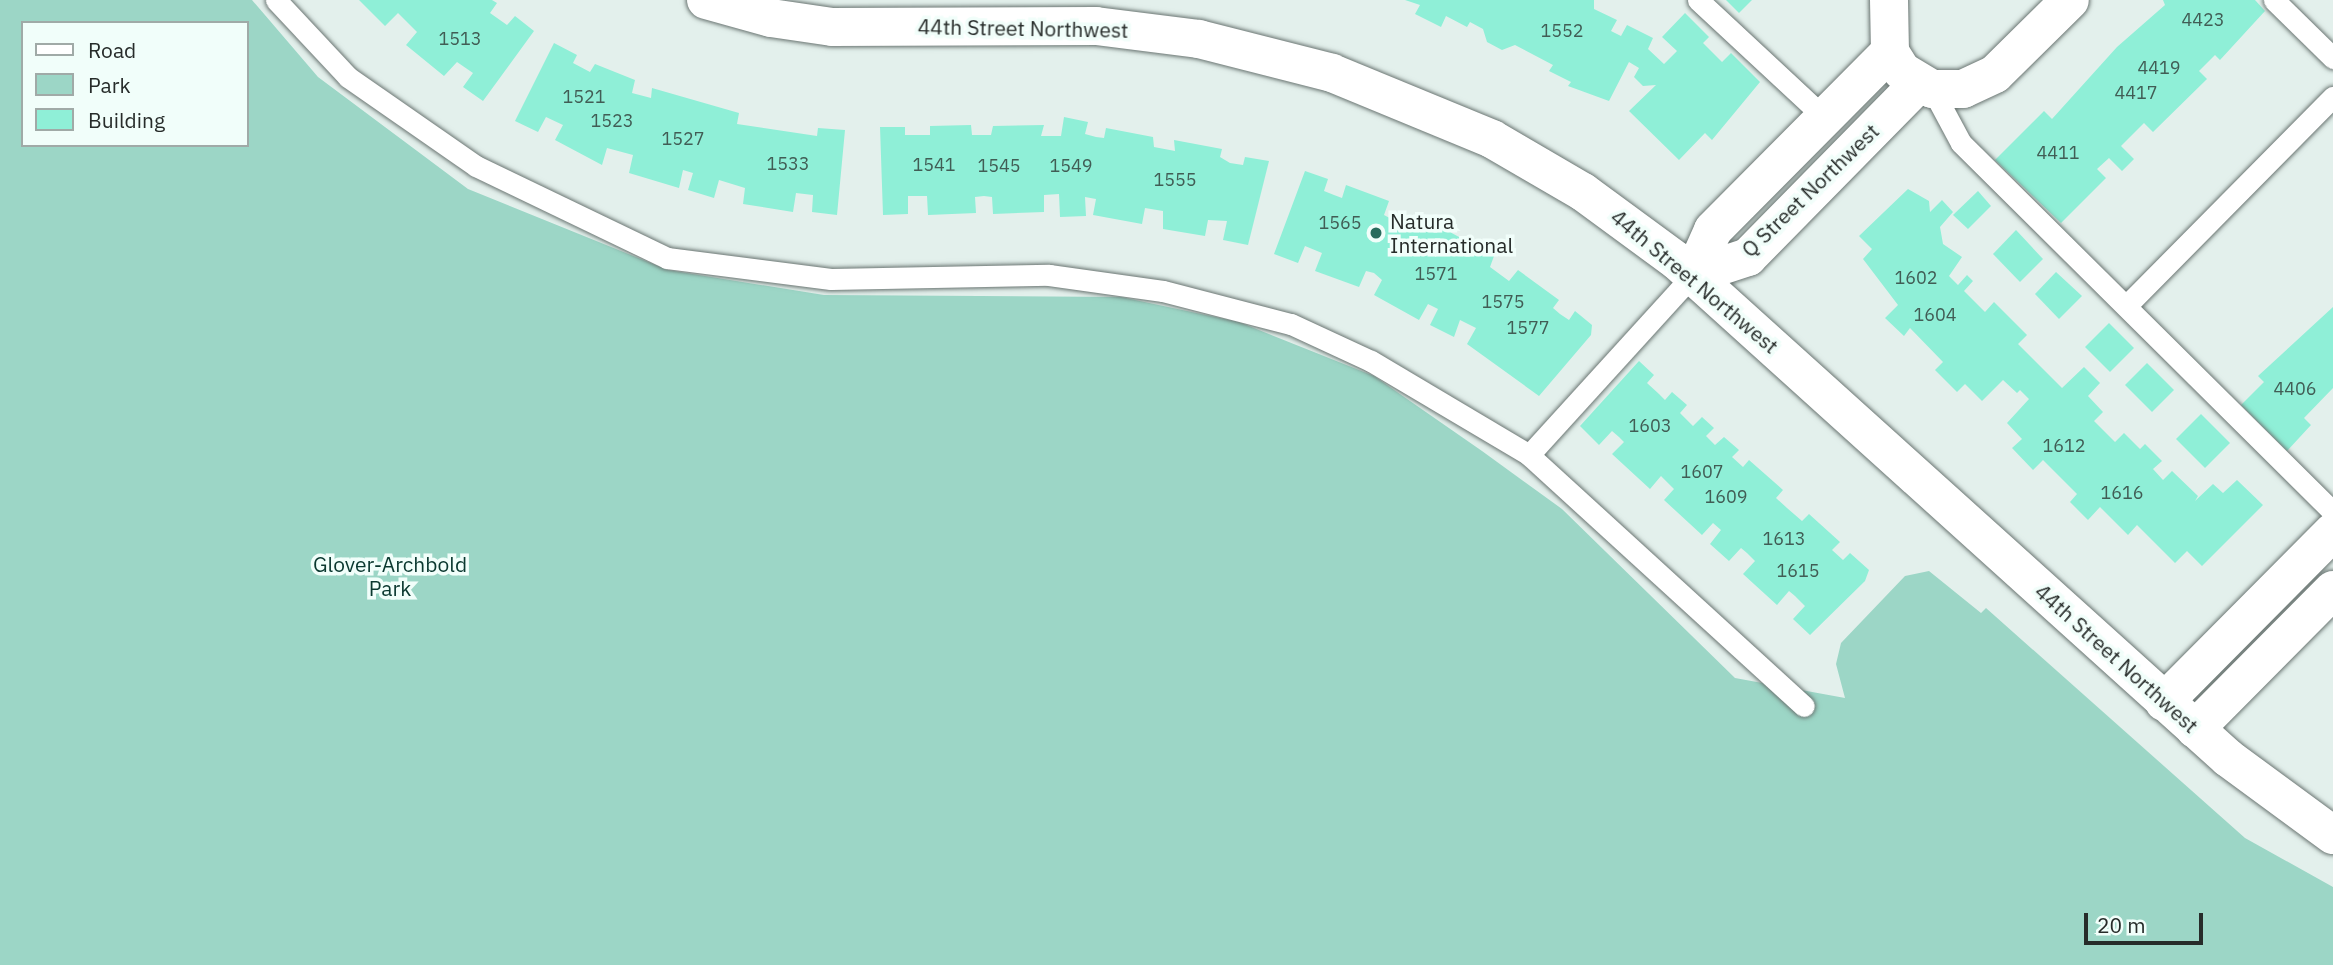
<!DOCTYPE html>
<style>
body{margin:0}
#map{position:relative;width:2333px;height:965px;overflow:hidden;background:#e3f0ec;font-family:"IBM Plex Sans",sans-serif}
div>[style]{position:absolute}
.green>*{inset:0;background:#9cd6c6}
.building>*{inset:0;background:#8fefd7}
.roads{filter:drop-shadow(0 0 2px #6a7572) drop-shadow(0 0 2px #6a7572)}
.lane>*{height:21px;margin:-10.5px;padding:0 10.5px;transform-origin:10.5px;border-radius:10.5px;background:#fff}
.street>*{height:38px;margin:-19px;padding:0 19px;transform-origin:19px;border-radius:19px;background:#fff}
.dots>*{width:19px;height:19px;translate:-50% -50%;box-sizing:border-box;border:4px solid #f1fefa;border-radius:50%}
span{translate:-50% -50%;white-space:nowrap;text-align:center;line-height:1.15;-webkit-text-stroke:7px #f1fefa;paint-order:stroke}
.number-label{font-size:18px;color:#415d55}
.number-label span{-webkit-text-stroke-width:0}
.street-label{font-size:21px;color:#272c2a}
.poi-label{font-size:21px;color:#272c2a}
.left{translate:0 -50%;text-align:left}
.park-label{font-size:21px;color:#0a382f}
.legend{position:absolute;left:21px;top:21px;width:228px;height:126px;box-sizing:border-box;background:#f1fefa;border:2px solid #a0aaa7;margin:0;padding:9px 12px;list-style:none;font-size:21px;color:#272c2a}
.legend li{display:flex;align-items:center;gap:14px;height:35px}
.legend b{width:35px;border:2px solid #a0aaa7}
.scale{position:absolute;left:2084px;top:913px;width:119px;height:32px;box-sizing:border-box;border:4px solid #272c2a;border-top:0;padding-left:9px;font-size:21px;line-height:24px;white-space:nowrap;color:#272c2a;-webkit-text-stroke:5px #f1fefa;paint-order:stroke}
</style>
<div id="map">
<div class="green">
<i style="clip-path:polygon(evenodd,0 0,252px 0,318px 77px,468px 189px,668px 270px,824px 295px,1121px 297px,1239px 322px,1374px 376px,1482px 451px,1562px 509px,1735px 678px,1845px 698px,1836px 664px,1841px 643px,1905px 576px,1929px 571px,1981px 613px,1986px 608px,2245px 838px,2333px 887px,2333px 965px,0 965px,0 0,23px 23px,247px 23px,247px 145px,23px 145px,23px 23px)"></i>
</div>
<div class="building">
<i style="clip-path:polygon(359px 0,492px 0,497px 3px,490px 13px,507px 25px,515px 16px,534px 31px,483px 101px,463px 87px,473px 73px,457px 62px,444px 76px,406px 45px,417px 32px,398px 13px,385px 26px)"></i>
<i style="clip-path:polygon(1405px 0,1594px 0,1594px 9px,1617px 20px,1611px 31px,1621px 36px,1627px 25px,1653px 38px,1648px 49px,1664px 64px,1677px 51px,1662px 37px,1685px 13px,1709px 37px,1703px 43px,1722px 62px,1731px 53px,1760px 82px,1712px 140px,1705px 133px,1679px 160px,1629px 111px,1656px 85px,1643px 86px,1634px 77px,1639px 68px,1629px 62px,1609px 101px,1568px 86px,1571px 82px,1549px 71px,1553px 65px,1515px 45px,1502px 50px,1487px 42px,1483px 29px,1470px 22px,1467px 27px,1446px 16px,1441px 27px,1415px 14px,1420px 5px)"></i>
<i style="clip-path:polygon(1726px 0,1752px 0,1739px 13px)"></i>
<i style="clip-path:polygon(2163px 0,2255px 0,2265px 11px,2220px 60px,2215px 55px,2199px 71px,2207px 79px,2153px 132px,2144px 123px,2121px 146px,2134px 159px,2122px 171px,2109px 158px,2097px 169px,2106px 178px,2061px 223px,1995px 160px,2044px 111px,2052px 119px,2117px 47px,2165px 5px)"></i>
<i style="clip-path:polygon(554px 43px,577px 55px,573px 63px,590px 72px,595px 64px,635px 80px,632px 93px,651px 98px,652px 88px,739px 113px,737px 124px,817px 136px,818px 128px,845px 130px,837px 215px,812px 212px,813px 195px,796px 193px,793px 212px,743px 204px,745px 188px,719px 180px,714px 198px,688px 190px,693px 173px,683px 170px,679px 188px,629px 173px,633px 155px,607px 148px,602px 165px,555px 140px,563px 125px,546px 117px,538px 132px,515px 121px)"></i>
<i style="clip-path:polygon(1064px 117px,1088px 122px,1085px 134px,1096px 137px,1104px 138px,1106px 128px,1153px 137px,1154px 147px,1175px 151px,1174px 140px,1222px 149px,1220px 157px,1230px 163px,1243px 165px,1245px 157px,1269px 161px,1248px 245px,1223px 240px,1227px 221px,1208px 220px,1205px 236px,1163px 229px,1163px 211px,1145px 208px,1142px 224px,1093px 215px,1096px 199px,1085px 197px,1086px 216px,1060px 217px,1059px 194px,1044px 195px,1044px 212px,993px 214px,992px 197px,984px 196px,975px 197px,976px 213px,928px 215px,927px 196px,908px 196px,908px 214px,883px 215px,880px 127px,905px 127px,905px 135px,930px 135px,930px 126px,971px 125px,972px 135px,991px 135px,993px 126px,1044px 125px,1041px 136px,1061px 136px)"></i>
<i style="clip-path:polygon(1305px 171px,1328px 179px,1324px 191px,1334px 195px,1342px 198px,1346px 185px,1389px 201px,1384px 215px,1399px 223px,1410px 226px,1414px 219px,1448px 231px,1494px 256px,1490px 267px,1509px 281px,1518px 270px,1559px 300px,1553px 308px,1560px 314px,1569px 320px,1575px 311px,1592px 325px,1591px 335px,1539px 396px,1467px 344px,1476px 328px,1460px 320px,1454px 337px,1430px 325px,1438px 309px,1428px 304px,1419px 320px,1374px 295px,1382px 280px,1374px 273px,1366px 271px,1359px 287px,1315px 271px,1322px 253px,1305px 246px,1298px 263px,1274px 254px)"></i>
<i style="clip-path:polygon(1908px 189px,1929px 201px,1930px 212px,1942px 200px,1953px 212px,1940px 227px,1943px 244px,1962px 257px,1949px 276px,1958px 285px,1967px 275px,1973px 281px,1964px 291px,1985px 312px,1994px 302px,2027px 335px,2018px 344px,2062px 388px,2084px 367px,2100px 383px,2088px 396px,2103px 412px,2094px 421px,2115px 442px,2124px 433px,2140px 449px,2145px 444px,2162px 461px,2153px 469px,2163px 480px,2172px 471px,2198px 496px,2195px 501px,2213px 484px,2223px 493px,2237px 480px,2263px 505px,2202px 566px,2187px 551px,2175px 563px,2137px 525px,2128px 535px,2100px 507px,2088px 520px,2070px 502px,2077px 494px,2043px 460px,2033px 470px,2012px 448px,2022px 439px,2007px 423px,2029px 399px,2020px 390px,2017px 393px,2003px 380px,1982px 401px,1965px 384px,1957px 392px,1935px 370px,1943px 362px,1910px 328px,1904px 336px,1885px 318px,1898px 305px,1863px 259px,1872px 249px,1859px 236px)"></i>
<i style="clip-path:polygon(1978px 191px,1991px 206px,1968px 229px,1953px 215px)"></i>
<i style="clip-path:polygon(2016px 230px,2043px 259px,2020px 282px,1993px 254px)"></i>
<i style="clip-path:polygon(2056px 272px,2082px 296px,2059px 319px,2035px 294px)"></i>
<i style="clip-path:polygon(2333px 307px,2333px 388px,2304px 418px,2311px 425px,2287px 451px,2241px 405px,2264px 382px,2258px 376px)"></i>
<i style="clip-path:polygon(2109px 323px,2134px 348px,2110px 372px,2085px 347px)"></i>
<i style="clip-path:polygon(1639px 361px,1654px 375px,1647px 383px,1659px 394px,1665px 400px,1672px 392px,1687px 405px,1680px 413px,1693px 426px,1702px 417px,1714px 428px,1706px 436px,1715px 445px,1724px 437px,1739px 450px,1732px 457px,1743px 467px,1749px 460px,1783px 490px,1776px 498px,1787px 508px,1802px 521px,1809px 514px,1840px 542px,1832px 550px,1843px 560px,1850px 553px,1869px 570px,1865px 581px,1810px 635px,1793px 619px,1805px 606px,1795px 596px,1789px 591px,1777px 605px,1743px 574px,1755px 561px,1747px 553px,1741px 548px,1729px 561px,1710px 544px,1721px 530px,1713px 523px,1702px 535px,1664px 500px,1674px 489px,1661px 476px,1650px 489px,1612px 454px,1624px 442px,1619px 437px,1612px 431px,1599px 445px,1580px 426px)"></i>
<i style="clip-path:polygon(2147px 363px,2174px 390px,2152px 412px,2125px 385px)"></i>
<i style="clip-path:polygon(2201px 414px,2230px 443px,2205px 468px,2176px 439px)"></i>
</div>
<div class="roads">
<div class="lane">
<i style="left:276px;top:0;width:105px;rotate:46.9deg"></i>
<i style="left:348px;top:77px;width:156px;rotate:34.8deg"></i>
<i style="left:476px;top:166px;width:212px;rotate:25.7deg"></i>
<i style="left:667px;top:258px;width:165px;rotate:7.3deg"></i>
<i style="left:831px;top:279px;width:218px;rotate:-1.1deg"></i>
<i style="left:1049px;top:275px;width:115px;rotate:8deg"></i>
<i style="left:1163px;top:291px;width:132px;rotate:14.5deg"></i>
<i style="left:1291px;top:324px;width:88px;rotate:24.8deg"></i>
<i style="left:1371px;top:361px;width:184px;rotate:30.7deg"></i>
<i style="left:1529px;top:455px;width:372px;rotate:42.4deg"></i>
<i style="left:1698px;top:0;width:172px;rotate:42.9deg"></i>
<i style="left:2274px;top:0;width:83px;rotate:44.5deg"></i>
<i style="left:1932px;top:89px;width:61px;rotate:61.8deg"></i>
<i style="left:1961px;top:143px;width:524px;rotate:44.77deg"></i>
<i style="left:2127px;top:305px;width:293px;rotate:-45.3deg"></i>
<i style="left:1529px;top:455px;width:244px;rotate:-47.7deg"></i>
</div>
<div class="street">
<i style="left:706px;top:0;width:67px;rotate:15.5deg"></i>
<i style="left:771px;top:18px;width:62px;rotate:8.4deg"></i>
<i style="left:832px;top:27px;width:264px;rotate:-0.2deg"></i>
<i style="left:1096px;top:26px;width:104px;rotate:7.2deg"></i>
<i style="left:1199px;top:39px;width:137px;rotate:14.3deg"></i>
<i style="left:1332px;top:73px;width:173px;rotate:22.4deg"></i>
<i style="left:1492px;top:139px;width:105px;rotate:30.2deg"></i>
<i style="left:1583px;top:192px;width:117px;rotate:36.3deg"></i>
<i style="left:1677px;top:261px;width:742px;rotate:42.05deg"></i>
<i style="left:2228px;top:758px;width:130px;rotate:36.3deg"></i>
<i style="left:1889px;top:0;width:52px;rotate:88.9deg"></i>
<i style="left:1890px;top:52px;width:22px;rotate:58deg"></i>
<i style="left:1902px;top:71px;width:35px;rotate:31deg"></i>
<i style="left:1932px;top:89px;width:31px"></i>
<i style="left:1963px;top:89px;width:35px;rotate:-25deg"></i>
<i style="left:1995px;top:74px;width:105px;rotate:-44.6deg"></i>
<i style="left:1693px;top:275px;width:58px;rotate:-18.1deg"></i>
<i style="left:1748px;top:257px;width:244px;rotate:-45.5deg"></i>
<i style="left:1693px;top:275px;width:49px;rotate:-66deg"></i>
<i style="left:1713px;top:230px;width:251px;rotate:-45.2deg"></i>
<i style="left:2164px;top:702px;width:240px;rotate:-45.2deg"></i>
<i style="left:2195px;top:729px;width:196px;rotate:-45.2deg"></i>
</div>
</div>
<div class="dots">
<i style="left:1376px;top:233px;background:#286b5c"></i>
</div>
<div class="number-label">
<span style="left:2203px;top:20px">4423</span>
<span style="left:1562px;top:31px">1552</span>
<span style="left:460px;top:39px">1513</span>
<span style="left:2159px;top:68px">4419</span>
<span style="left:2136px;top:93px">4417</span>
<span style="left:584px;top:97px">1521</span>
<span style="left:612px;top:121px">1523</span>
<span style="left:683px;top:139px">1527</span>
<span style="left:2058px;top:153px">4411</span>
<span style="left:788px;top:164px">1533</span>
<span style="left:934px;top:165px">1541</span>
<span style="left:999px;top:166px">1545</span>
<span style="left:1071px;top:166px">1549</span>
<span style="left:1175px;top:180px">1555</span>
<span style="left:1340px;top:223px">1565</span>
<span style="left:1436px;top:274px">1571</span>
<span style="left:1916px;top:278px">1602</span>
<span style="left:1503px;top:302px">1575</span>
<span style="left:1935px;top:315px">1604</span>
<span style="left:1528px;top:328px">1577</span>
<span style="left:2295px;top:389px">4406</span>
<span style="left:1650px;top:426px">1603</span>
<span style="left:2064px;top:446px">1612</span>
<span style="left:1702px;top:472px">1607</span>
<span style="left:2122px;top:493px">1616</span>
<span style="left:1726px;top:497px">1609</span>
<span style="left:1784px;top:539px">1613</span>
<span style="left:1798px;top:571px">1615</span>
</div>
<div class="street-label">
<span style="left:1023px;top:28px;rotate:1deg">44th Street Northwest</span>
<span style="left:1810px;top:190px;rotate:-44deg">Q Street Northwest</span>
<span style="left:1695px;top:281px;rotate:40deg">44th Street Northwest</span>
<span style="left:2117px;top:658px;rotate:42deg">44th Street Northwest</span>
</div>
<div class="poi-label">
<span class="left" style="left:1390px;top:233px">Natura<br>International</span>
</div>
<div class="park-label">
<span style="left:390px;top:576px">Glover-Archbold<br>Park</span>
</div>
<ul class="legend">
<li><b style="height:9px;background:#fff"></b>Road</li>
<li><b style="height:19px;background:#9cd6c6"></b>Park</li>
<li><b style="height:19px;background:#8fefd7"></b>Building</li>
</ul>
<div class="scale">20 m</div>
</div>
